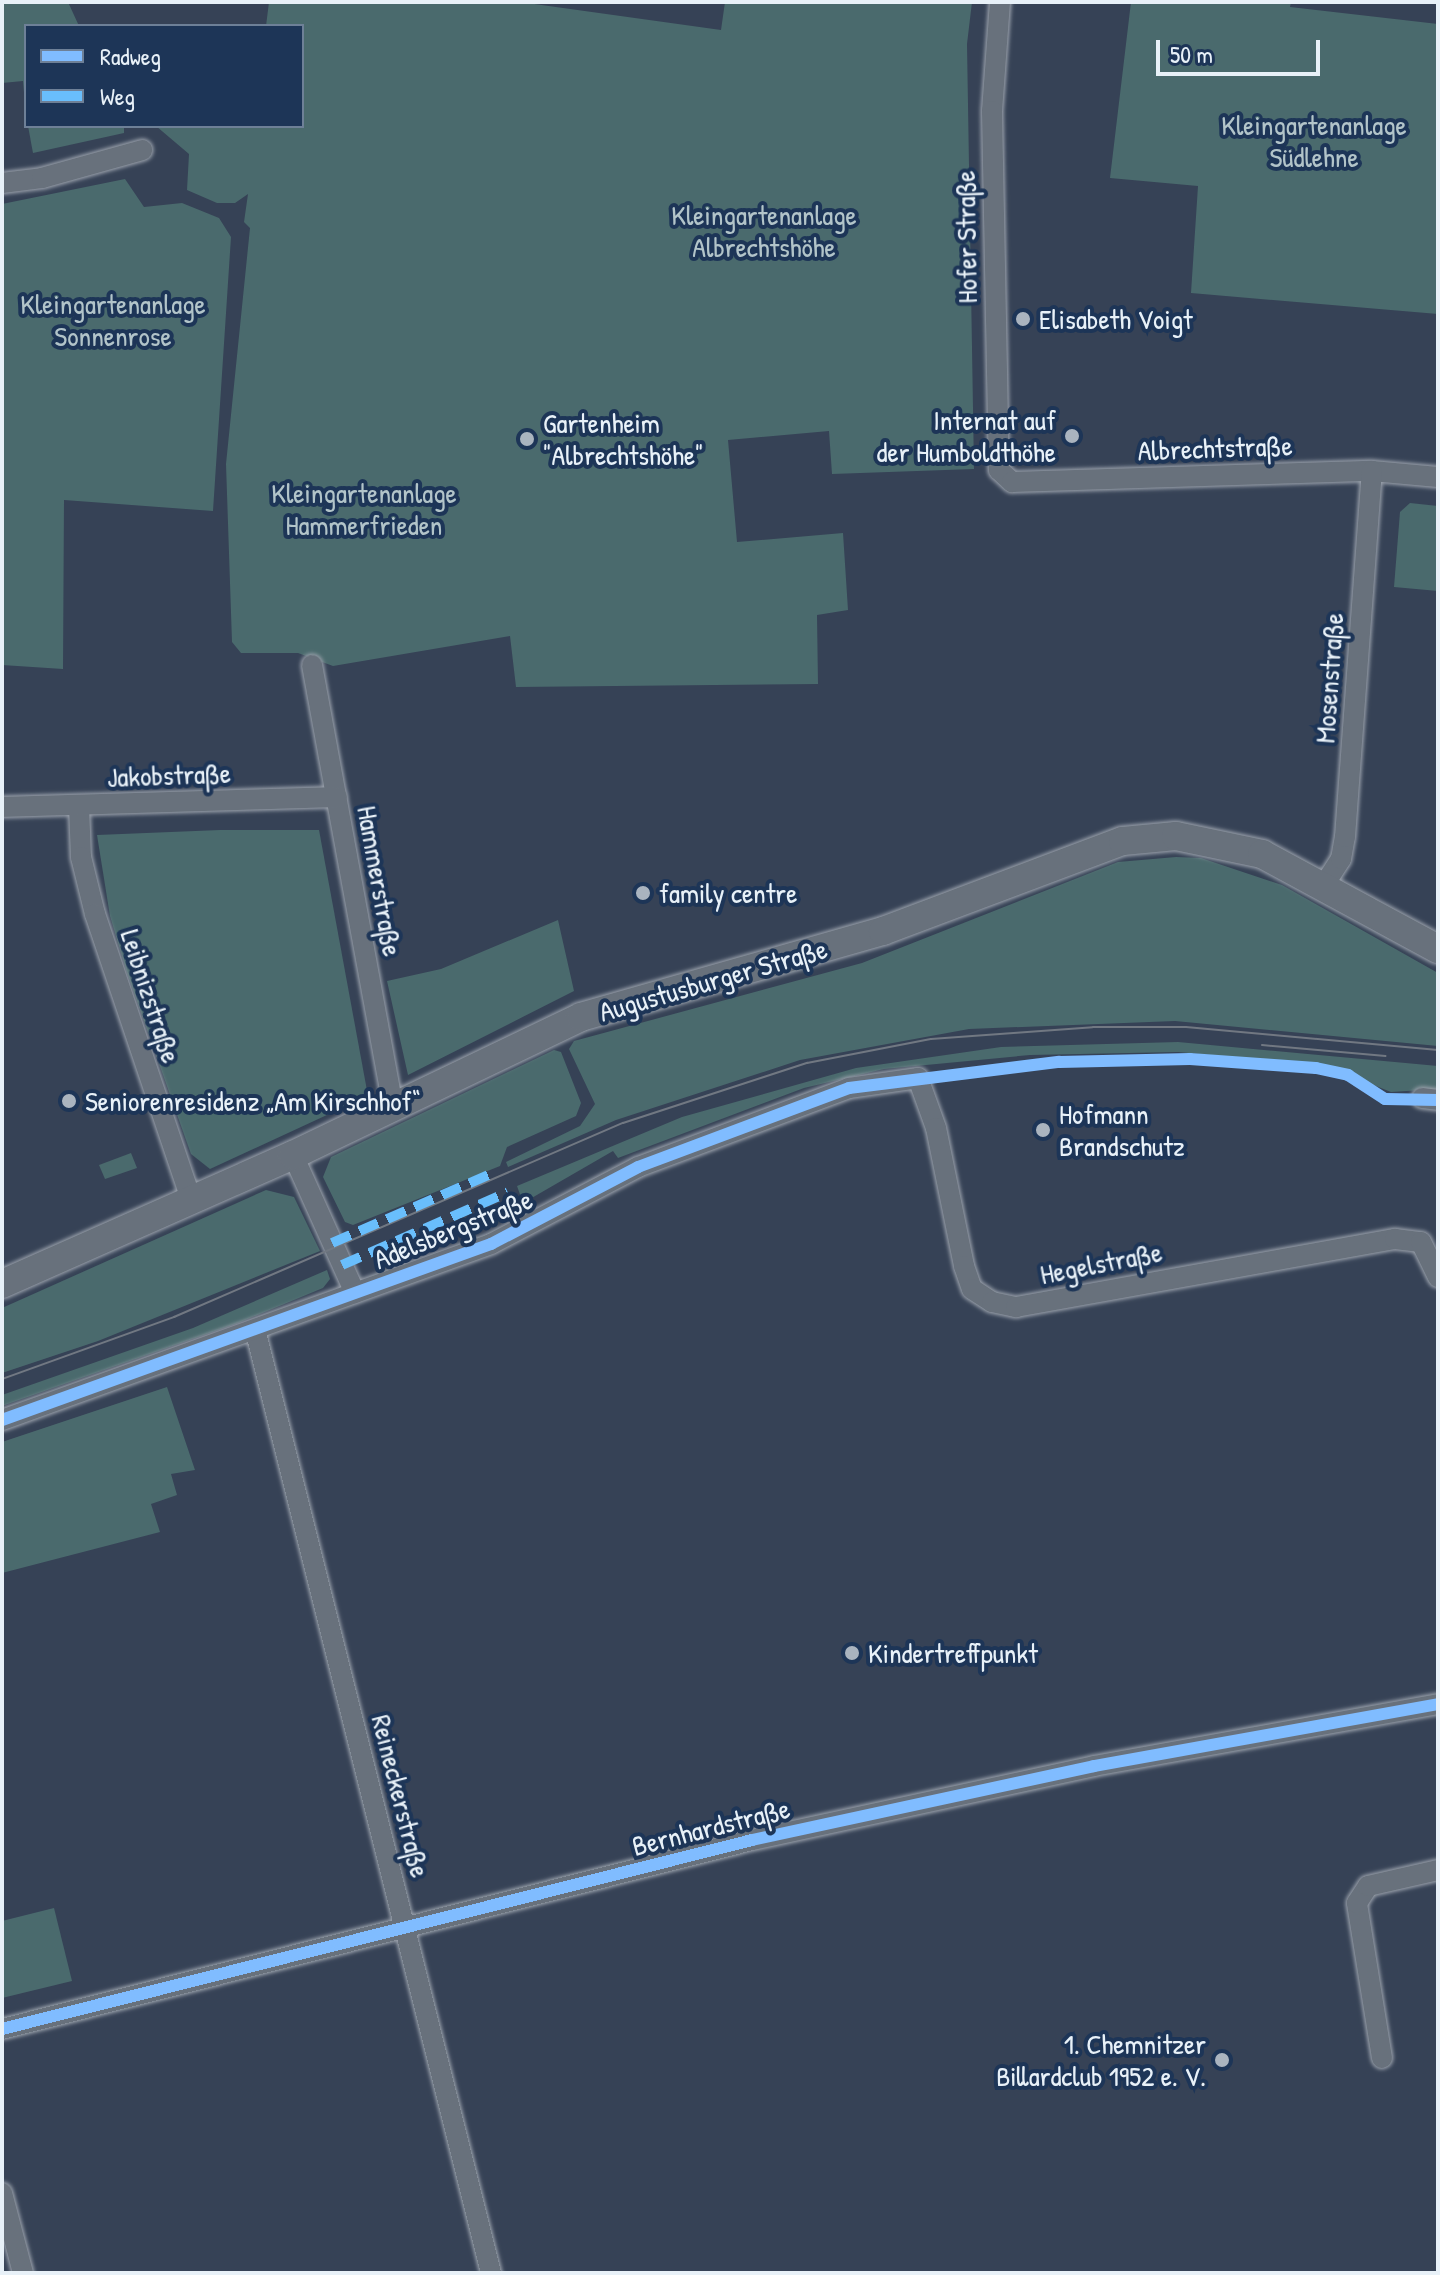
<!DOCTYPE html>
<meta charset="utf-8">
<style>
body{margin:0}
#map{position:relative;width:1440px;height:2275px;overflow:hidden;background:#364256;font-family:"Patrick Hand",sans-serif}
div>[style]{position:absolute}
.green>*{inset:0;background:#4a6a6d}
.roads{filter:drop-shadow(0 0 2px #9ba2ac) drop-shadow(0 0 2px #9ba2ac)}
.minor>*{height:20px;margin:-10px;padding:0 10px;transform-origin:10px;border-radius:10px;background:#68717c}
.secondary>*{height:28px;margin:-14px;padding:0 14px;transform-origin:14px;border-radius:14px;background:#68717c}
.tram>*{height:2px;margin:-1px;padding:0 1px;transform-origin:1px;border-radius:1px;background:#717882}
.quiet>*{height:10px;margin-top:-5px;transform-origin:0;background:repeating-linear-gradient(90deg,#69befc 0 20px,transparent 0 30px)}
.cycleway>*{height:12px;margin:-6px;padding:0 6px;transform-origin:6px;border-radius:6px;background:#80bcff}
.dots>*{width:22px;height:22px;translate:-50% -50%;box-sizing:border-box;border:4px solid #1d3557;border-radius:50%}
span{translate:-50% -50%;white-space:nowrap;text-align:center;line-height:1.15;-webkit-text-stroke:8px #1d3557;paint-order:stroke}
.park-label{font-size:28px;color:#b2c4c9}
.street-label{font-size:28px;color:#e8f1f8}
.poi-label{font-size:28px;color:#e8f1f8}
.left{translate:0 -50%;text-align:left}
.right{translate:-100% -50%;text-align:right}
.frame{position:absolute;inset:0;border:4px solid #e8f1f8;pointer-events:none}
.legend{position:absolute;left:24px;top:24px;width:280px;height:104px;box-sizing:border-box;background:#1d3557;border:2px solid #6e8097;margin:0;padding:10px 14px;list-style:none;font-size:24px;color:#e8f1f8}
.legend li{display:flex;align-items:center;gap:16px;height:40px}
.legend b{width:40px;border:2px solid #6e8097}
.scale{position:absolute;left:1156px;top:40px;width:164px;height:36px;box-sizing:border-box;border:4px solid #e8f1f8;border-top:0;padding-left:10px;font-size:24px;line-height:28px;white-space:nowrap;color:#e8f1f8;-webkit-text-stroke:6px #1d3557;paint-order:stroke}
</style>
<div id="map">
<div class="green">
<i style="clip-path:polygon(2px 2px,68px 2px,79px 26px,26px 26px,26px 116px,23px 81px,2px 83px)"></i>
<i style="clip-path:polygon(269px 2px,520px 2px,721px 30px,725px 2px,972px 2px,967px 44px,974px 469px,832px 474px,829px 431px,728px 440px,737px 542px,843px 533px,848px 610px,817px 615px,818px 684px,516px 687px,510px 636px,333px 666px,298px 653px,241px 653px,232px 642px,226px 464px,250px 228px,244px 222px,248px 194px,235px 203px,217px 203px,187px 190px,189px 154px,156px 126px,302px 126px,302px 26px,266px 26px)"></i>
<i style="clip-path:polygon(1131px 2px,1291px 2px,1290px 7px,1438px 24px,1438px 314px,1191px 293px,1198px 186px,1110px 178px)"></i>
<i style="clip-path:polygon(28px 126px,124px 126px,124px 133px,33px 153px)"></i>
<i style="clip-path:polygon(125px 179px,144px 207px,182px 203px,219px 218px,231px 237px,213px 511px,64px 500px,63px 669px,2px 665px,2px 204px)"></i>
<i style="clip-path:polygon(1410px 503px,1438px 506px,1438px 591px,1394px 587px,1400px 512px)"></i>
<i style="clip-path:polygon(220px 830px,319px 830px,368px 1096px,210px 1169px,191px 1154px,127px 973px,110px 916px,97px 835px)"></i>
<i style="clip-path:polygon(1176px 857px,1201px 858px,1282px 885px,1438px 973px,1438px 1046px,1175px 1021px,969px 1029px,800px 1060px,616px 1120px,508px 1167px,506px 1162px,580px 1126px,595px 1104px,569px 1049px,574px 1041px,862px 963px,1118px 862px)"></i>
<i style="clip-path:polygon(558px 920px,574px 991px,408px 1075px,387px 981px,441px 969px)"></i>
<i style="clip-path:polygon(1178px 1042px,1438px 1066px,1438px 1089px,1391px 1092px,1323px 1065px,1178px 1052px,1030px 1055px,884px 1069px,804px 1088px,618px 1158px,613px 1151px,523px 1203px,517px 1186px,682px 1117px,856px 1068px,1001px 1047px)"></i>
<i style="clip-path:polygon(554px 1050px,561px 1052px,581px 1103px,576px 1116px,507px 1147px,500px 1166px,353px 1225px,345px 1222px,323px 1177px,331px 1157px)"></i>
<i style="clip-path:polygon(131px 1153px,137px 1168px,105px 1179px,99px 1165px)"></i>
<i style="clip-path:polygon(266px 1190px,294px 1197px,320px 1251px,98px 1341px,2px 1373px,2px 1308px)"></i>
<i style="clip-path:polygon(327px 1270px,330px 1279px,323px 1288px,238px 1323px,2px 1406px,2px 1395px,193px 1328px)"></i>
<i style="clip-path:polygon(167px 1387px,195px 1470px,171px 1474px,177px 1495px,151px 1504px,160px 1532px,2px 1573px,2px 1442px)"></i>
<i style="clip-path:polygon(54px 1908px,72px 1981px,2px 1998px,2px 1921px)"></i>
</div>
<div class="roads">
<div class="minor">
<i style="left:1000px;top:2px;width:109px;rotate:94.2deg"></i>
<i style="left:992px;top:111px;width:359px;rotate:88.9deg"></i>
<i style="left:999px;top:470px;width:18px;rotate:43deg"></i>
<i style="left:1012px;top:482px;width:360px;rotate:-1.8deg"></i>
<i style="left:1372px;top:471px;width:66px;rotate:5.2deg"></i>
<i style="left:2px;top:183px;width:40px;rotate:-7.1deg"></i>
<i style="left:42px;top:178px;width:104px;rotate:-15.6deg"></i>
<i style="left:312px;top:665px;width:449px;rotate:79.6deg"></i>
<i style="left:79px;top:806px;width:51px;rotate:87.8deg"></i>
<i style="left:81px;top:857px;width:59px;rotate:76.2deg"></i>
<i style="left:95px;top:914px;width:301px;rotate:71.4deg"></i>
<i style="left:2px;top:807px;width:335px;rotate:-1.7deg"></i>
<i style="left:1324px;top:885px;width:31px;rotate:-57deg"></i>
<i style="left:1341px;top:859px;width:22px;rotate:-80deg"></i>
<i style="left:1345px;top:837px;width:367px;rotate:-85.8deg"></i>
<i style="left:1422px;top:1098px;width:16px;rotate:7deg"></i>
<i style="left:293px;top:1155px;width:151px;rotate:65.8deg"></i>
<i style="left:256px;top:1333px;width:969px;rotate:75.96deg"></i>
<i style="left:2px;top:1420px;width:520px;rotate:-19.79deg"></i>
<i style="left:491px;top:1244px;width:166px;rotate:-27.6deg"></i>
<i style="left:638px;top:1167px;width:225px;rotate:-20.5deg"></i>
<i style="left:849px;top:1088px;width:70px;rotate:-8.2deg"></i>
<i style="left:918px;top:1078px;width:53px;rotate:70.2deg"></i>
<i style="left:936px;top:1128px;width:141px;rotate:78.5deg"></i>
<i style="left:964px;top:1266px;width:24px;rotate:71deg"></i>
<i style="left:972px;top:1289px;width:24px;rotate:33deg"></i>
<i style="left:992px;top:1302px;width:25px;rotate:12deg"></i>
<i style="left:1016px;top:1307px;width:385px;rotate:-10.2deg"></i>
<i style="left:1395px;top:1239px;width:26px;rotate:7deg"></i>
<i style="left:1421px;top:1242px;width:39px;rotate:64deg"></i>
<i style="left:2px;top:2029px;width:773px;rotate:-14.14deg"></i>
<i style="left:752px;top:1840px;width:350px;rotate:-12.2deg"></i>
<i style="left:1094px;top:1766px;width:350px;rotate:-10.2deg"></i>
<i style="left:1382px;top:2058px;width:157px;rotate:-99.2deg"></i>
<i style="left:1357px;top:1903px;width:20px;rotate:-57deg"></i>
<i style="left:1368px;top:1886px;width:72px;rotate:-12.9deg"></i>
<i style="left:2px;top:2193px;width:83px;rotate:75.3deg"></i>
</div>
<div class="secondary">
<i style="left:2px;top:1284px;width:318px;rotate:-23.9deg"></i>
<i style="left:293px;top:1155px;width:319px;rotate:-25.6deg"></i>
<i style="left:581px;top:1017px;width:314px;rotate:-15.9deg"></i>
<i style="left:883px;top:931px;width:256px;rotate:-20.6deg"></i>
<i style="left:1123px;top:841px;width:53px;rotate:-5.4deg"></i>
<i style="left:1176px;top:836px;width:88px;rotate:11.8deg"></i>
<i style="left:1262px;top:854px;width:200px;rotate:28.4deg"></i>
</div>
</div>
<div class="tram">
<i style="left:1262px;top:1045px;width:124px;rotate:5.1deg"></i>
<i style="left:2px;top:1379px;width:183px;rotate:-19.8deg"></i>
<i style="left:174px;top:1317px;width:489px;rotate:-23.4deg"></i>
<i style="left:623px;top:1123px;width:194px;rotate:-18.1deg"></i>
<i style="left:807px;top:1063px;width:126px;rotate:-11deg"></i>
<i style="left:931px;top:1039px;width:162px;rotate:-4.2deg"></i>
<i style="left:1093px;top:1027px;width:93px"></i>
<i style="left:1186px;top:1027px;width:253px;rotate:5.2deg"></i>
</div>
<div class="quiet">
<i style="left:332px;top:1243px;width:173px;rotate:-23.5deg"></i>
<i style="left:342px;top:1265px;width:181px;rotate:-23.7deg"></i>
</div>
<div class="cycleway">
<i style="left:2px;top:1420px;width:520px;rotate:-19.79deg"></i>
<i style="left:491px;top:1244px;width:166px;rotate:-27.6deg"></i>
<i style="left:638px;top:1167px;width:225px;rotate:-20.5deg"></i>
<i style="left:849px;top:1088px;width:212px;rotate:-7.1deg"></i>
<i style="left:1059px;top:1062px;width:131px;rotate:-1.3deg"></i>
<i style="left:1190px;top:1059px;width:126px;rotate:4.1deg"></i>
<i style="left:1316px;top:1068px;width:33px;rotate:12deg"></i>
<i style="left:1348px;top:1075px;width:44px;rotate:33deg"></i>
<i style="left:1385px;top:1099px;width:53px;rotate:1.1deg"></i>
<i style="left:2px;top:2029px;width:773px;rotate:-14.14deg"></i>
<i style="left:752px;top:1840px;width:350px;rotate:-12.2deg"></i>
<i style="left:1094px;top:1766px;width:350px;rotate:-10.2deg"></i>
</div>
<div class="dots">
<i style="left:1023px;top:319px;background:#aab4bf"></i>
<i style="left:1072px;top:436px;background:#aab4bf"></i>
<i style="left:527px;top:439px;background:#aab4bf"></i>
<i style="left:643px;top:893px;background:#aab4bf"></i>
<i style="left:69px;top:1101px;background:#aab4bf"></i>
<i style="left:1043px;top:1130px;background:#aab4bf"></i>
<i style="left:852px;top:1653px;background:#aab4bf"></i>
<i style="left:1222px;top:2060px;background:#aab4bf"></i>
</div>
<div class="park-label">
<span style="left:1314px;top:141px">Kleingartenanlage<br>Südlehne</span>
<span style="left:764px;top:231px">Kleingartenanlage<br>Albrechtshöhe</span>
<span style="left:113px;top:320px">Kleingartenanlage<br>Sonnenrose</span>
<span style="left:364px;top:509px">Kleingartenanlage<br>Hammerfrieden</span>
</div>
<div class="street-label">
<span style="left:966px;top:237px;rotate:-91deg">Hofer Straße</span>
<span style="left:1215px;top:448px;rotate:-2deg">Albrechtstraße</span>
<span style="left:1329px;top:678px;rotate:-86deg">Mosenstraße</span>
<span style="left:169px;top:775px;rotate:-2deg">Jakobstraße</span>
<span style="left:380px;top:881px;rotate:80deg">Hammerstraße</span>
<span style="left:713px;top:980px;rotate:-16deg">Augustusburger Straße</span>
<span style="left:151px;top:996px;rotate:72deg">Leibnizstraße</span>
<span style="left:453px;top:1229px;rotate:-22deg">Adelsbergstraße</span>
<span style="left:1101px;top:1263px;rotate:-11deg">Hegelstraße</span>
<span style="left:401px;top:1796px;rotate:76deg">Reineckerstraße</span>
<span style="left:711px;top:1827px;rotate:-14deg">Bernhardstraße</span>
</div>
<div class="poi-label">
<span class="left" style="left:1039px;top:319px">Elisabeth Voigt</span>
<span class="right" style="left:1056px;top:436px">Internat auf<br>der Humboldthöhe</span>
<span class="left" style="left:543px;top:439px">Gartenheim<br>"Albrechtshöhe"</span>
<span class="left" style="left:659px;top:893px">family centre</span>
<span class="left" style="left:85px;top:1101px">Seniorenresidenz „Am Kirschhof“</span>
<span class="left" style="left:1059px;top:1130px">Hofmann<br>Brandschutz</span>
<span class="left" style="left:868px;top:1653px">Kindertreffpunkt</span>
<span class="right" style="left:1206px;top:2060px">1. Chemnitzer<br>Billardclub 1952 e. V.</span>
</div>
<div class="frame"></div>
<ul class="legend">
<li><b style="height:10px;background:#80bcff"></b>Radweg</li>
<li><b style="height:10px;background:#69befc"></b>Weg</li>
</ul>
<div class="scale">50 m</div>
</div>
